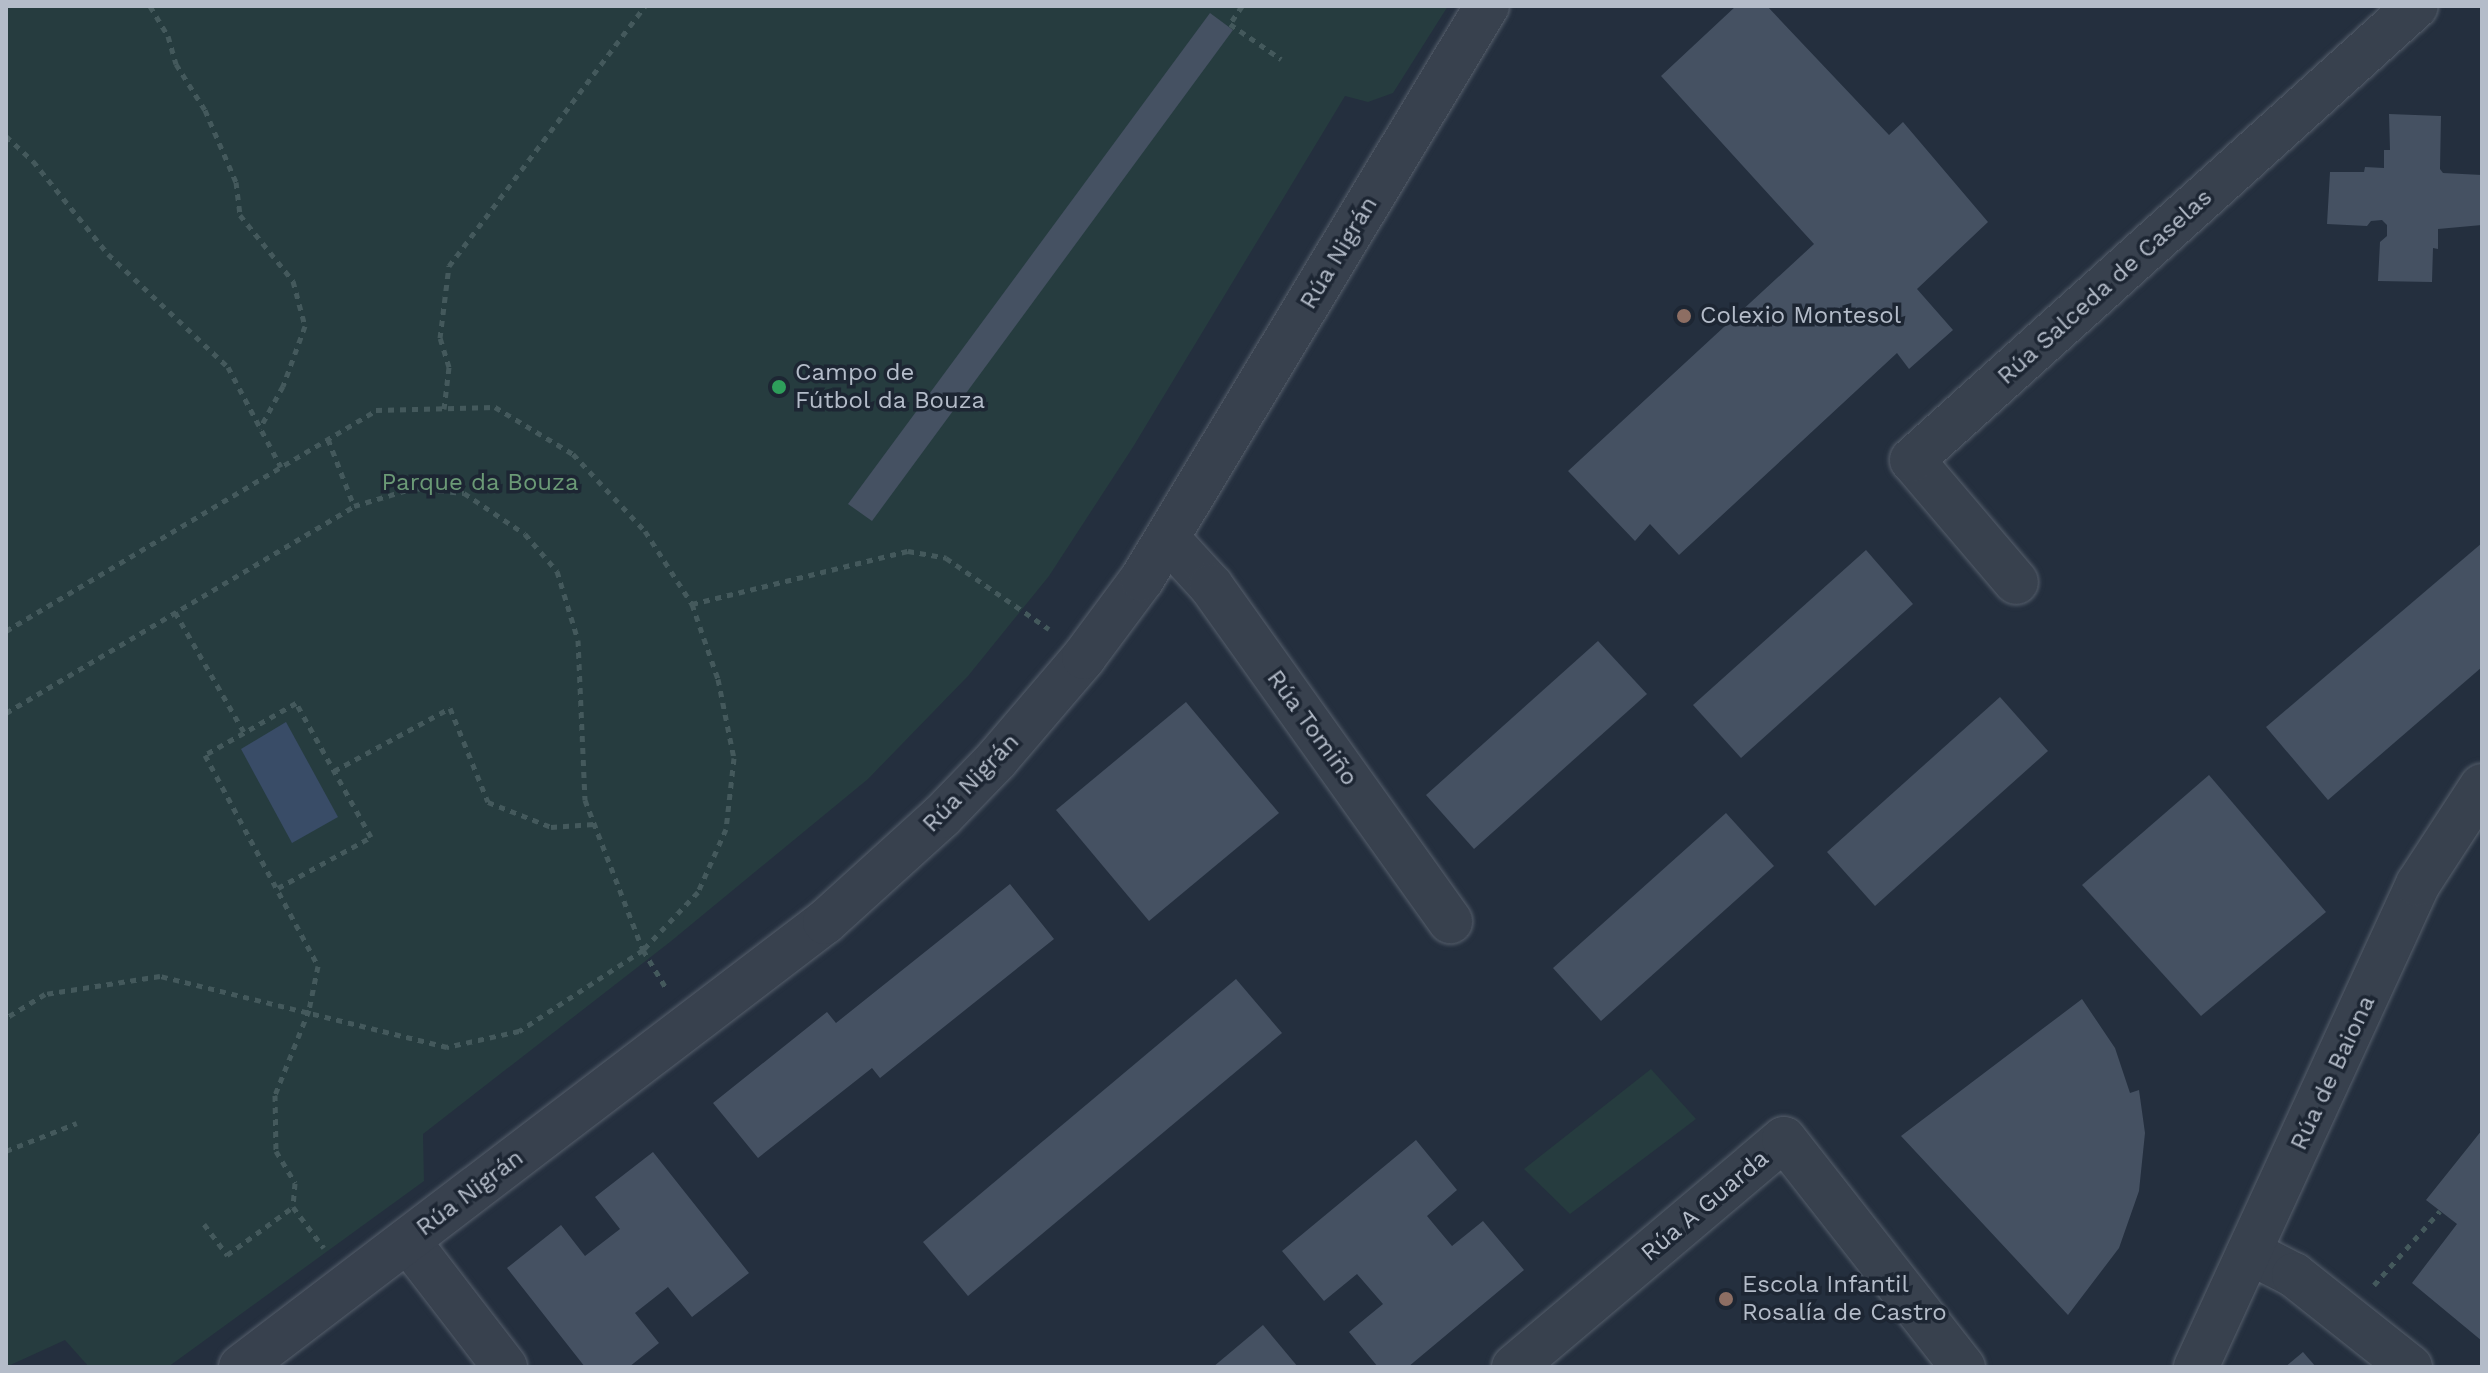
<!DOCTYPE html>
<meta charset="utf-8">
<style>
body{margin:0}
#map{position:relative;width:2488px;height:1373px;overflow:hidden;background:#242f3e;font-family:"Work Sans",sans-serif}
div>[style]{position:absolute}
.green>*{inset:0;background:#263c3f}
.water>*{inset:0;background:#394c67}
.building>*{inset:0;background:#455162}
.path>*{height:5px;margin-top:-2.5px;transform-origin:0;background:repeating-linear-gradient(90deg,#44595c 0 6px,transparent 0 12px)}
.roads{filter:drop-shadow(0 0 2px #565f6c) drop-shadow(0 0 2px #565f6c)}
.minor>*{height:44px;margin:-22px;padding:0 22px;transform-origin:22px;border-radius:22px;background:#38414e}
.dots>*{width:22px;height:22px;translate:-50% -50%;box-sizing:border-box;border:4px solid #1d2633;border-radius:50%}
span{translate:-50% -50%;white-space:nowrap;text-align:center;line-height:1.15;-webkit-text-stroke:7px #1d2633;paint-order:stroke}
.street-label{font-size:24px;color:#b4bcc9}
.poi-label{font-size:24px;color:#b4bcc9}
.left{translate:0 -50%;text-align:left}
.park-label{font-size:24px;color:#6b9a76}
.frame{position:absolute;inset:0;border:8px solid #b4bcc9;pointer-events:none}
</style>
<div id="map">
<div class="green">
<i style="clip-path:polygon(6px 6px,1448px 6px,1393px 93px,1368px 102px,1345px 96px,1133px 447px,1049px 576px,968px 676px,868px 779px,670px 942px,423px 1134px,424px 1181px,168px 1367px,89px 1367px,65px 1340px,6px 1367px)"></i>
<i style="clip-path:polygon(1651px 1069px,1696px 1119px,1570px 1214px,1524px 1169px)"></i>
</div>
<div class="water">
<i style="clip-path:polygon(286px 722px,338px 817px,292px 843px,241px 749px)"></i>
</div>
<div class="building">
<i style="clip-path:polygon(1736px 6px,1767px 6px,1889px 135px,1903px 122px,1988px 222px,1917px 289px,1953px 330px,1909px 369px,1897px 353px,1679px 555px,1650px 524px,1635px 541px,1568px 471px,1814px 244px,1661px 76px)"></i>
<i style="clip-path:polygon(1210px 13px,1233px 30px,872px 521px,848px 504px)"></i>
<i style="clip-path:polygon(2389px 114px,2441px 116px,2440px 169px,2443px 173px,2482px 175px,2482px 225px,2438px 229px,2438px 249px,2433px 248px,2432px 282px,2378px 281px,2380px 242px,2387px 236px,2387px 225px,2382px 220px,2371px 221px,2367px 226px,2327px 224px,2330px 172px,2364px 172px,2365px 167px,2384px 168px,2384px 150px,2390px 150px)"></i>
<i style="clip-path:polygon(2482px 543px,2482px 667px,2328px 800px,2266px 727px)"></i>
<i style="clip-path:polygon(1866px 550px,1913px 604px,1741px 758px,1693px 705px)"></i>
<i style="clip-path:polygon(1598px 641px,1647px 694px,1474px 849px,1426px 795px)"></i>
<i style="clip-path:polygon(2000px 697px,2048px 751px,1875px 906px,1827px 852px)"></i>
<i style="clip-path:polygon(1186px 702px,1279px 813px,1149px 921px,1056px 810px)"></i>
<i style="clip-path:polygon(2209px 775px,2326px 912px,2201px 1016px,2082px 885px)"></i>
<i style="clip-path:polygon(1726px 813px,1774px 866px,1601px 1021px,1553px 968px)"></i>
<i style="clip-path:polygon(1010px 884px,1054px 939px,880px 1078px,872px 1068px,758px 1158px,713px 1103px,827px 1012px,836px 1023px)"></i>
<i style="clip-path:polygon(1236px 979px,1282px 1033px,968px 1296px,923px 1242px)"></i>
<i style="clip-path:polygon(2082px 999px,2115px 1048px,2130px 1093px,2139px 1090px,2145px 1133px,2139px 1191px,2119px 1248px,2068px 1315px,1901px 1136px)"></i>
<i style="clip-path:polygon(2482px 1130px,2482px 1341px,2412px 1283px,2457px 1224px,2426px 1200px)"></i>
<i style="clip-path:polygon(1416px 1140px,1457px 1190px,1427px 1216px,1452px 1246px,1483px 1221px,1524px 1270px,1408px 1367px,1378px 1367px,1349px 1332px,1383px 1304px,1357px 1274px,1324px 1301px,1282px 1251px)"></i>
<i style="clip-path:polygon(653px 1152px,749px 1273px,692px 1317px,668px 1287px,635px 1313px,659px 1343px,629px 1367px,585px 1367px,507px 1268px,561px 1225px,585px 1256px,620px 1229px,595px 1197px)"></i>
<i style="clip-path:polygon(1263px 1325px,1298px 1367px,1213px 1367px)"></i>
<i style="clip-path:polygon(2303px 1352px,2316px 1367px,2285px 1367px)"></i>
</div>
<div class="path">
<i style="left:150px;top:6px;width:35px;rotate:59deg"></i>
<i style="left:168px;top:36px;width:29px;rotate:74deg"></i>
<i style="left:176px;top:64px;width:54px;rotate:57.8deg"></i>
<i style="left:205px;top:110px;width:78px;rotate:66.7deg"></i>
<i style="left:236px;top:182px;width:33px;rotate:83deg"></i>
<i style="left:240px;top:215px;width:85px;rotate:51.2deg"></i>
<i style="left:293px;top:281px;width:47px;rotate:75.1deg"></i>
<i style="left:305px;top:326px;width:64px;rotate:110.1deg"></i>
<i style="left:283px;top:386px;width:48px;rotate:118.7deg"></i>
<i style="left:1242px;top:6px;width:22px;rotate:124deg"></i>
<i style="left:1230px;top:24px;width:62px;rotate:34.5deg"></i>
<i style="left:6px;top:136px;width:37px;rotate:43deg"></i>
<i style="left:33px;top:161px;width:119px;rotate:51.1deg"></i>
<i style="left:108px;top:254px;width:165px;rotate:43.3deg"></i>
<i style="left:228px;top:367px;width:113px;rotate:62.1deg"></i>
<i style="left:444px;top:409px;width:42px;rotate:-83.2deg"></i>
<i style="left:449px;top:367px;width:30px;rotate:-107deg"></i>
<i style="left:440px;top:338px;width:73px;rotate:-82.9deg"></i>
<i style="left:449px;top:266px;width:326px;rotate:-53deg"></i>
<i style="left:328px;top:439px;width:72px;rotate:68.8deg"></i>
<i style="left:692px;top:604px;width:222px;rotate:-13.8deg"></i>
<i style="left:908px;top:551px;width:39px;rotate:10deg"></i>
<i style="left:946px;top:558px;width:125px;rotate:34.6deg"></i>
<i style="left:175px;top:612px;width:138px;rotate:60.1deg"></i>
<i style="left:6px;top:631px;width:431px;rotate:-30.8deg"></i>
<i style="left:376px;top:410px;width:119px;rotate:-1.4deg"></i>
<i style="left:495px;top:407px;width:91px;rotate:31.1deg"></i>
<i style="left:573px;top:454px;width:105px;rotate:46.9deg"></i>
<i style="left:645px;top:531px;width:87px;rotate:57.2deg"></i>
<i style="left:692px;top:604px;width:79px;rotate:70.9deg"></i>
<i style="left:718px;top:679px;width:81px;rotate:78.6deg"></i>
<i style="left:734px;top:758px;width:71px;rotate:96.4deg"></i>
<i style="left:726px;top:829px;width:69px;rotate:114deg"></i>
<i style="left:698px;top:892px;width:80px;rotate:133.5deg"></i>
<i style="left:643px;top:950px;width:148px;rotate:146.8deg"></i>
<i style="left:519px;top:1031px;width:74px;rotate:167.5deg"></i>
<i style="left:447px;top:1047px;width:296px;rotate:-166.1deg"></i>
<i style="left:160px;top:976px;width:116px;rotate:171.1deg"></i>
<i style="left:45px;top:994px;width:46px;rotate:148.4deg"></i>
<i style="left:6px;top:713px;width:405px;rotate:-30.7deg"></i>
<i style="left:354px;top:506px;width:63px;rotate:-16.7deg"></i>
<i style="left:414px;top:488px;width:50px;rotate:5.7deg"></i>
<i style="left:464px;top:493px;width:73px;rotate:33.9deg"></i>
<i style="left:525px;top:534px;width:49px;rotate:49.1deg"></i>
<i style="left:557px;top:571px;width:72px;rotate:73.1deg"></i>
<i style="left:578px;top:640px;width:160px;rotate:87.5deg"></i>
<i style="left:585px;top:800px;width:161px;rotate:68.9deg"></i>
<i style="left:643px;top:950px;width:44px;rotate:58.8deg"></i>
<i style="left:334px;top:771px;width:132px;rotate:-28.5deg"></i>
<i style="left:450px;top:708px;width:101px;rotate:68deg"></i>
<i style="left:488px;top:802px;width:68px;rotate:21.6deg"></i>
<i style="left:551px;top:827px;width:43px;rotate:-4deg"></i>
<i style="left:278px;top:888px;width:106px;rotate:-28.7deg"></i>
<i style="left:371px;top:837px;width:154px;rotate:-119.2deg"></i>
<i style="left:296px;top:703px;width:105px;rotate:150.3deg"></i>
<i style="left:205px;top:755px;width:239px;rotate:61.8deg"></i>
<i style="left:318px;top:966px;width:45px;rotate:101.6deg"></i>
<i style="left:309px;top:1010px;width:92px;rotate:111.8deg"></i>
<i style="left:275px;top:1095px;width:56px;rotate:89deg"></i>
<i style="left:276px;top:1151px;width:37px;rotate:59deg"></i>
<i style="left:295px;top:1183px;width:24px;rotate:95deg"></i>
<i style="left:293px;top:1207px;width:51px;rotate:52.9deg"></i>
<i style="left:6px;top:1151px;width:76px;rotate:-21.5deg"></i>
<i style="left:204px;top:1224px;width:39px;rotate:53deg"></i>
<i style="left:227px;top:1255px;width:82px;rotate:-36deg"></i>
<i style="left:2374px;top:1285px;width:99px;rotate:-48.3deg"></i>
</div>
<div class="roads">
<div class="minor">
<i style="left:1168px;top:539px;width:64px;rotate:47.5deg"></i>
<i style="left:1211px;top:586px;width:412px;rotate:54.5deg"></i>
<i style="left:2016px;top:582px;width:160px;rotate:-130.4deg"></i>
<i style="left:1912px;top:460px;width:678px;rotate:-42.01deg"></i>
<i style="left:408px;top:1241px;width:159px;rotate:52.4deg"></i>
<i style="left:2249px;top:1252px;width:51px;rotate:27.1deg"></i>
<i style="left:2294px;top:1275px;width:148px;rotate:38.4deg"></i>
<i style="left:241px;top:1367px;width:734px;rotate:-37.31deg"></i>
<i style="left:825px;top:922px;width:158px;rotate:-42.2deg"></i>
<i style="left:942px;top:816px;width:79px;rotate:-46deg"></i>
<i style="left:997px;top:759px;width:134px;rotate:-49.5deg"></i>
<i style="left:1084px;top:657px;width:97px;rotate:-53.4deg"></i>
<i style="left:1142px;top:579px;width:669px;rotate:-58.95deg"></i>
<i style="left:1514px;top:1367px;width:353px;rotate:-40.2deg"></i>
<i style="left:1784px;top:1139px;width:290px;rotate:51.9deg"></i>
<i style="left:2196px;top:1367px;width:532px;rotate:-65.32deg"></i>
<i style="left:2418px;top:884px;width:117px;rotate:-56.9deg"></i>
</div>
</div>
<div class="dots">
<i style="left:1684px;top:316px;background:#8d6e63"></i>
<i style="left:779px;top:387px;background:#2e9e5b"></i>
<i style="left:1726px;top:1299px;background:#8d6e63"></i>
</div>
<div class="street-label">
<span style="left:1339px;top:253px;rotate:-59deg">Rúa Nigrán</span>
<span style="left:2105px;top:287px;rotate:-42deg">Rúa Salceda de Caselas</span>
<span style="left:1312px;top:728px;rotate:54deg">Rúa Tomiño</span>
<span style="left:971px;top:783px;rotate:-46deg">Rúa Nigrán</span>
<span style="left:2333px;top:1073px;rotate:-65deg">Rúa de Baiona</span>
<span style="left:470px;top:1193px;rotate:-37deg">Rúa Nigrán</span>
<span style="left:1705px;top:1206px;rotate:-40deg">Rúa A Guarda</span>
</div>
<div class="poi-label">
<span class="left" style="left:1700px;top:316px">Colexio Montesol</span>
<span class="left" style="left:795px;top:387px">Campo de<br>Fútbol da Bouza</span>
<span class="left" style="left:1742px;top:1299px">Escola Infantil<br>Rosalía de Castro</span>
</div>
<div class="park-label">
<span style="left:480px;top:483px">Parque da Bouza</span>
</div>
<div class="frame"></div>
</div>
